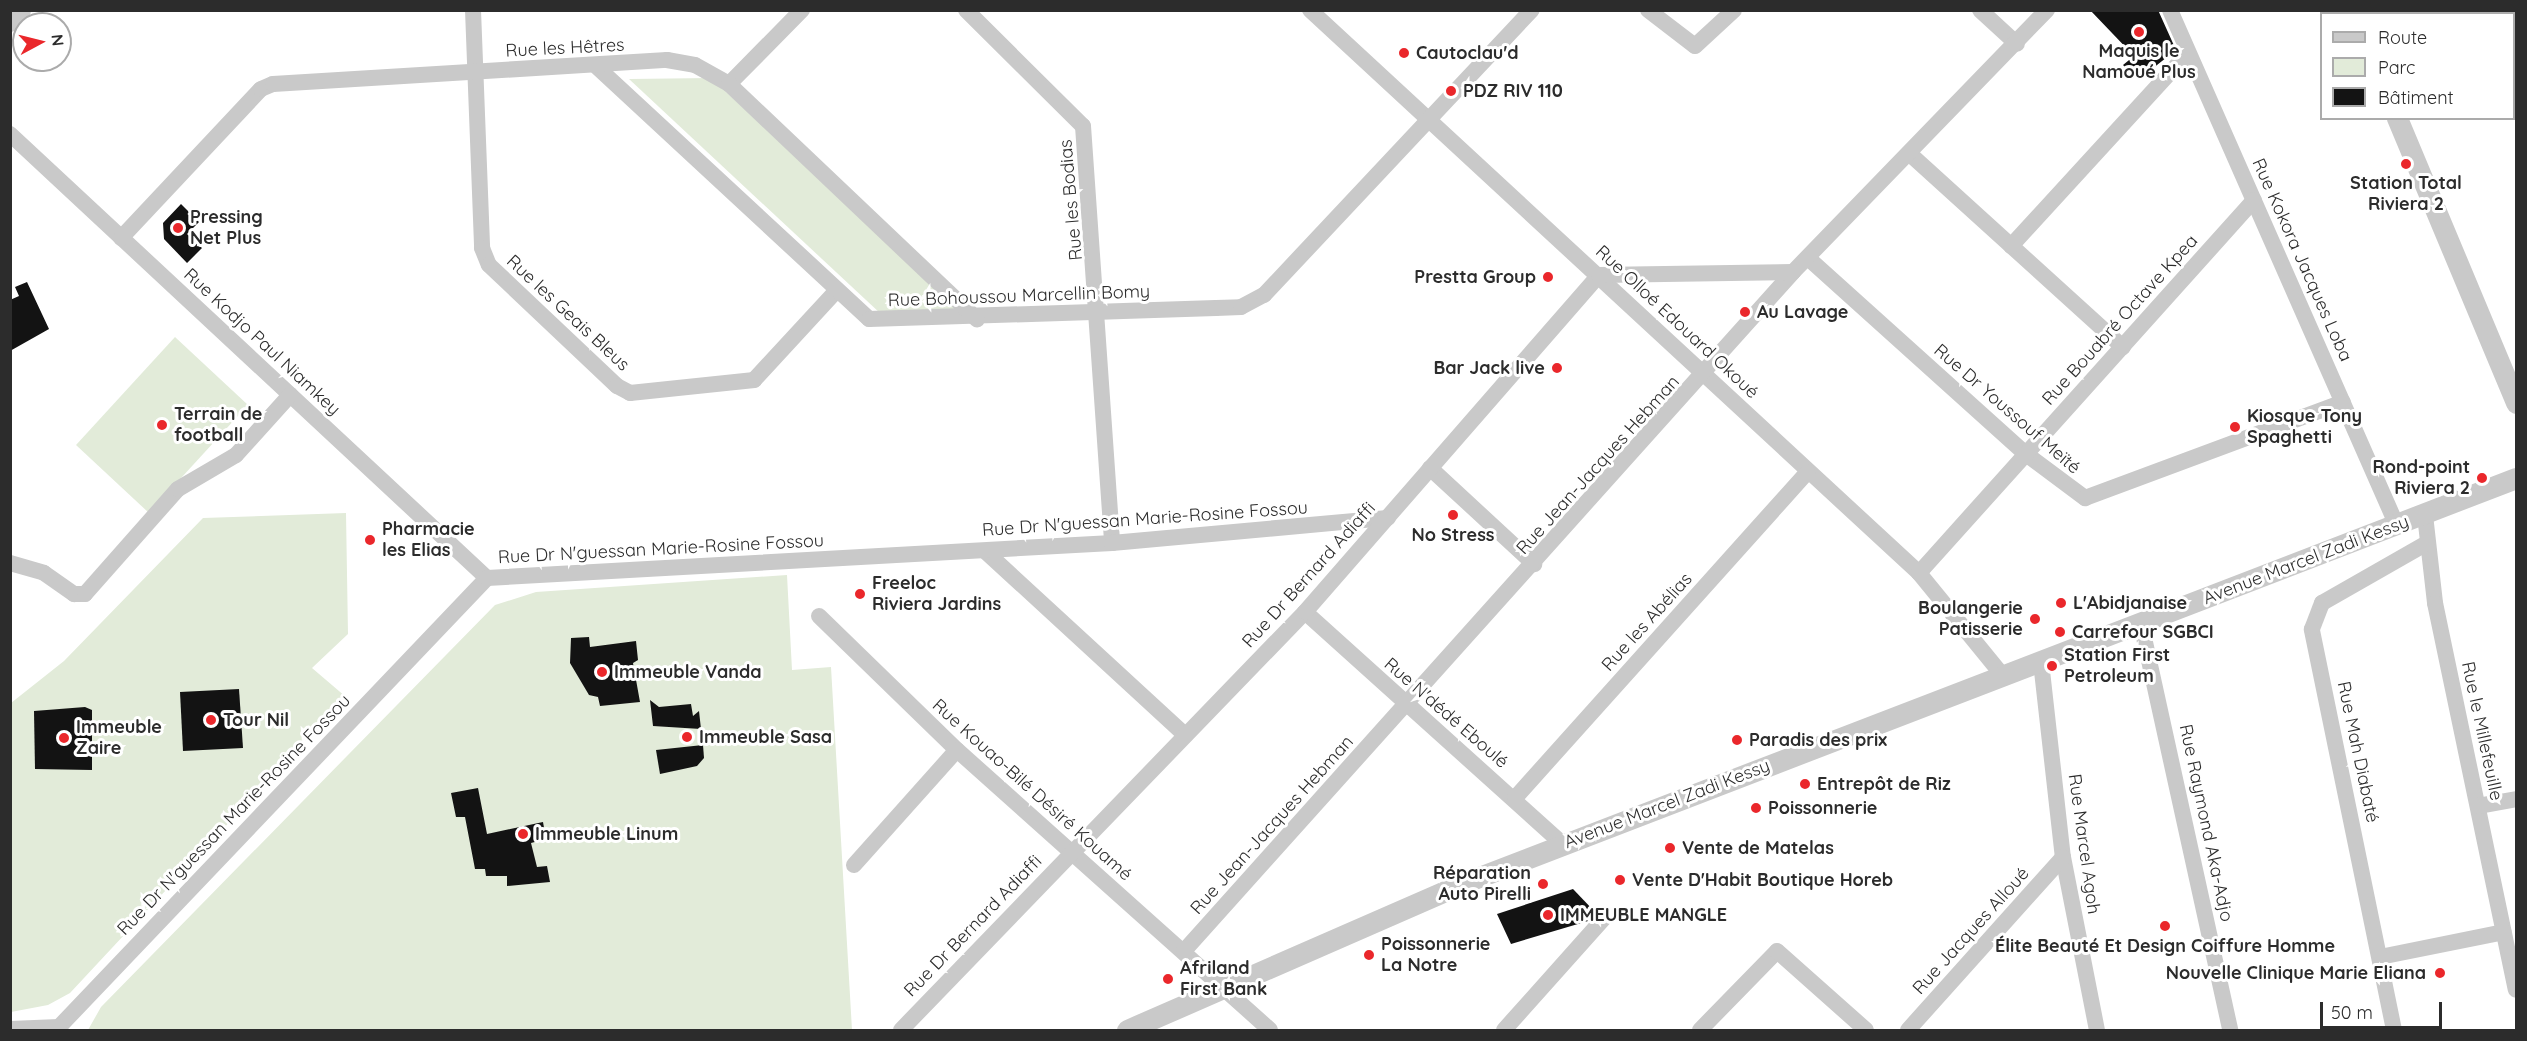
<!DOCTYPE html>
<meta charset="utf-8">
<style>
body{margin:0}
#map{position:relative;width:2527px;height:1041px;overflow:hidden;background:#fff;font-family:Quicksand,sans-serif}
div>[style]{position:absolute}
.green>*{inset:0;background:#e2ebd9}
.building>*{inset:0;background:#131313}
.minor>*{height:16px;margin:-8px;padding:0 8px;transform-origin:8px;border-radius:8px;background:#c9c9c9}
.tertiary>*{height:21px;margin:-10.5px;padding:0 10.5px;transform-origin:10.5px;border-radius:10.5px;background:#c9c9c9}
.dots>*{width:16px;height:16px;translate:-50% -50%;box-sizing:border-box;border:3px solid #fff;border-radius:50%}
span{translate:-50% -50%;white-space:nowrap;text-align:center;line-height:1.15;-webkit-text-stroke:6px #fff;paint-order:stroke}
.street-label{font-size:18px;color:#2c2c2c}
.poi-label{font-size:18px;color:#2c2c2c;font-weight:700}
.left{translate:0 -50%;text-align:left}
.right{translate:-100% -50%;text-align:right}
.frame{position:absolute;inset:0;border:12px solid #2c2c2c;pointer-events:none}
.legend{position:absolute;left:2320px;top:12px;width:195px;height:108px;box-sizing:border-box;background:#fff;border:2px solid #ababab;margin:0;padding:8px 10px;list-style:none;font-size:18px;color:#2c2c2c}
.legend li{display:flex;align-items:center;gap:12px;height:30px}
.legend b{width:30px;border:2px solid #ababab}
.north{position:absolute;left:12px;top:12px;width:60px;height:60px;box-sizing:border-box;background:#fff;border:2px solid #ababab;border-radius:50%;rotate:83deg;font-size:16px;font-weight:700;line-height:24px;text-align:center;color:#2c2c2c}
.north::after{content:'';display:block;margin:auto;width:21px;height:27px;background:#ea272b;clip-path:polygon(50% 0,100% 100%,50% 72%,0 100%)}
.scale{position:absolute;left:2320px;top:1002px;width:122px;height:27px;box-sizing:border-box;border:3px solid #2c2c2c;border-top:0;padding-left:8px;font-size:18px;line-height:21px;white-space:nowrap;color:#2c2c2c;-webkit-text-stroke:4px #fff;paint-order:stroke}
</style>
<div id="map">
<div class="green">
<i style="clip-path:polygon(711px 78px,963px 310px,881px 314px,629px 79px)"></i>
<i style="clip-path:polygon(175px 337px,248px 405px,149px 513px,76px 445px)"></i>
<i style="clip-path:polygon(346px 513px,348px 634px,312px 668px,346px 697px,70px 993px,48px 1005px,11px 1012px,11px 703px,64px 661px,203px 518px)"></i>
<i style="clip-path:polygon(787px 575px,792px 670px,831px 667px,852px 1030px,88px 1030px,101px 1007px,495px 605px,536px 592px)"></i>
</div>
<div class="building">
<i style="clip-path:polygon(2090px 10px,2158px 10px,2176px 50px,2138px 80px,2123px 65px,2134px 56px)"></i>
<i style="clip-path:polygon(181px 204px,199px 222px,187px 234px,202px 248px,187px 263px,164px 239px,163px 223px)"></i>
<i style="clip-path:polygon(27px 282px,49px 329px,10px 351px,10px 300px,19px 296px,15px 287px)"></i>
<i style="clip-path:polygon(589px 637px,590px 647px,636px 641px,638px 660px,633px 663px,640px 702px,600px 706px,598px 697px,589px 695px,570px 663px,571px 638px)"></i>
<i style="clip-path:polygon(239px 689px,243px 748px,183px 751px,180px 692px)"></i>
<i style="clip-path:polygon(650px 700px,659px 707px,691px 704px,693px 716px,699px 711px,701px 729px,653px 726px)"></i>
<i style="clip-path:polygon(85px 707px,92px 710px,92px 770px,35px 769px,34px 711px)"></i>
<i style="clip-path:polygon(703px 745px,704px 758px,697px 766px,660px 774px,656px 750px)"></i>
<i style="clip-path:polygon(478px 788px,487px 834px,543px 822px,546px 839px,531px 843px,537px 867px,547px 866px,550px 882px,507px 886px,507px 876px,486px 876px,485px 869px,475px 869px,465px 817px,456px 817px,451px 793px)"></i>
<i style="clip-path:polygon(1573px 889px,1595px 912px,1588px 921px,1511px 944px,1497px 914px)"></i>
</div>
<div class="minor">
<i style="left:473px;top:10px;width:238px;rotate:87.8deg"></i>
<i style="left:482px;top:248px;width:18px;rotate:68deg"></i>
<i style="left:489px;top:265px;width:176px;rotate:43.4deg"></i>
<i style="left:617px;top:386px;width:15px;rotate:28deg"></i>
<i style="left:630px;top:393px;width:125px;rotate:-6deg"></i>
<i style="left:754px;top:380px;width:121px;rotate:-47.3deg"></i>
<i style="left:966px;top:10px;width:165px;rotate:44.8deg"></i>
<i style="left:1083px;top:126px;width:418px;rotate:86deg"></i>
<i style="left:1310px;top:10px;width:829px;rotate:42.75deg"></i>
<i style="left:1919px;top:573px;width:133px;rotate:50.8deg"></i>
<i style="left:1648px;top:10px;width:59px;rotate:37.5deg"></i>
<i style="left:1695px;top:46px;width:53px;rotate:-42.7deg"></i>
<i style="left:1980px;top:10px;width:50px;rotate:42.6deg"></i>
<i style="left:2170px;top:10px;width:564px;rotate:66.25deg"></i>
<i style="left:597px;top:67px;width:371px;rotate:42.8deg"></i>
<i style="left:869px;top:319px;width:347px;rotate:-1.8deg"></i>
<i style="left:1216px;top:308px;width:25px;rotate:-2deg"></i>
<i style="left:1241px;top:307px;width:26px;rotate:-28deg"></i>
<i style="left:1264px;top:295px;width:391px;rotate:-46.8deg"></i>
<i style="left:729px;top:84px;width:104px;rotate:-45.4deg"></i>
<i style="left:10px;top:134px;width:652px;rotate:42.95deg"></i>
<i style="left:1911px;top:155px;width:286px;rotate:42.2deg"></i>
<i style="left:121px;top:238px;width:204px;rotate:-46.8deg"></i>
<i style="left:261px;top:89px;width:13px;rotate:-23deg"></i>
<i style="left:273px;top:84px;width:395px;rotate:-3.5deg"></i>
<i style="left:667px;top:60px;width:28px;rotate:10deg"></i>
<i style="left:695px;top:65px;width:39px;rotate:29deg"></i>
<i style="left:729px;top:84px;width:342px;rotate:43.5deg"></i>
<i style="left:2011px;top:246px;width:262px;rotate:-47.5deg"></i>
<i style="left:1808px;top:258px;width:293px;rotate:42deg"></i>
<i style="left:2026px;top:454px;width:74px;rotate:36.7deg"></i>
<i style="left:2085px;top:498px;width:275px;rotate:-20.4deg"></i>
<i style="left:1430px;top:468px;width:142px;rotate:42.7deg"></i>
<i style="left:2425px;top:515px;width:89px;rotate:83.5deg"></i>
<i style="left:2435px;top:603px;width:395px;rotate:78.2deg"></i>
<i style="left:985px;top:551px;width:272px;rotate:42.6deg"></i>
<i style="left:10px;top:563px;width:35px;rotate:16deg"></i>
<i style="left:44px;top:573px;width:37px;rotate:35deg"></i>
<i style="left:74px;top:594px;width:11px"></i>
<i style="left:85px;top:594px;width:140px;rotate:-48.5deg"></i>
<i style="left:178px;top:489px;width:67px;rotate:-30.4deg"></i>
<i style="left:236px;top:455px;width:81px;rotate:-48deg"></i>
<i style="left:1919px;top:573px;width:501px;rotate:-48.07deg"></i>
<i style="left:1305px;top:612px;width:347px;rotate:42deg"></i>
<i style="left:819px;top:616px;width:192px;rotate:44.2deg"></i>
<i style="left:957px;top:750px;width:420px;rotate:41.8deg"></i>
<i style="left:2141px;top:624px;width:416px;rotate:77.6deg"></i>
<i style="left:2041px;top:662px;width:196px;rotate:83.6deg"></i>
<i style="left:2063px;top:857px;width:176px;rotate:78.9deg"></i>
<i style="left:1515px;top:798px;width:438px;rotate:-48.1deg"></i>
<i style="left:2478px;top:806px;width:39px;rotate:-10deg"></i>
<i style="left:854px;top:865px;width:154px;rotate:-48.2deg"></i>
<i style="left:1184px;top:951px;width:912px;rotate:-48.11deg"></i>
<i style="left:1793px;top:272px;width:365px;rotate:-45.9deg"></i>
<i style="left:2380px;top:957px;width:126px;rotate:-11.4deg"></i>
<i style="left:59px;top:1027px;width:620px;rotate:-46.37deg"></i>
<i style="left:487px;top:578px;width:626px;rotate:-3.21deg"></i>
<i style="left:1112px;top:543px;width:277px;rotate:-5.2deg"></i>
<i style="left:10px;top:1029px;width:49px;rotate:-2.3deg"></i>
<i style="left:901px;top:1030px;width:581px;rotate:-45.98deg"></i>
<i style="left:1305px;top:612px;width:447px;rotate:-48.9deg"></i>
<i style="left:1599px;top:275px;width:194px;rotate:-0.9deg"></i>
<i style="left:1504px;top:1030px;width:153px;rotate:-48.2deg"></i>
<i style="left:1700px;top:1030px;width:110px;rotate:-45.7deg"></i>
<i style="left:1777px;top:951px;width:119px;rotate:41.6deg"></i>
<i style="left:1908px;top:1030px;width:232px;rotate:-48.1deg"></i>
<i style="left:2394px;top:1030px;width:409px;rotate:-101.6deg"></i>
<i style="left:2312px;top:629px;width:28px;rotate:-69deg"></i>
<i style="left:2322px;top:603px;width:121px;rotate:-29.7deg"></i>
</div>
<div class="tertiary">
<i style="left:2351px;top:10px;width:4px;rotate:63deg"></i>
<i style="left:10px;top:21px;width:15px;rotate:-48deg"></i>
<i style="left:2397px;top:118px;width:309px;rotate:67.3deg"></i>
<i style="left:1127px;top:1030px;width:365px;rotate:-23.6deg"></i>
<i style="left:1461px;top:884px;width:1130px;rotate:-21.05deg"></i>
</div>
<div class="dots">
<i style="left:2139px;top:32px;background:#ea272b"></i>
<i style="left:1404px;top:53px;background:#ea272b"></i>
<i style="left:1451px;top:91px;background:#ea272b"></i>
<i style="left:2406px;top:164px;background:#ea272b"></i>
<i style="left:178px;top:228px;background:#ea272b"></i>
<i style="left:1548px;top:277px;background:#ea272b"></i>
<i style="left:1745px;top:312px;background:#ea272b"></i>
<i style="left:1557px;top:368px;background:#ea272b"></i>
<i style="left:162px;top:425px;background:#ea272b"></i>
<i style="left:2235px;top:427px;background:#ea272b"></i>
<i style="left:2482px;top:478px;background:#ea272b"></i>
<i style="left:1453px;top:515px;background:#ea272b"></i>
<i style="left:370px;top:540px;background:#ea272b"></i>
<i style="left:860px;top:594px;background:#ea272b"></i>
<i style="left:2061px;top:603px;background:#ea272b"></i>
<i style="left:2035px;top:619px;background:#ea272b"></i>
<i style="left:2060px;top:632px;background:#ea272b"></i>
<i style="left:2052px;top:666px;background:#ea272b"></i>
<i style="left:602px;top:672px;background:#ea272b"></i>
<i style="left:211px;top:720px;background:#ea272b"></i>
<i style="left:687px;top:737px;background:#ea272b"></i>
<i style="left:64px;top:738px;background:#ea272b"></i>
<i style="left:1737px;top:740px;background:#ea272b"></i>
<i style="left:1805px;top:784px;background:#ea272b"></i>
<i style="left:1756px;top:808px;background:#ea272b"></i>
<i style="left:523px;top:834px;background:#ea272b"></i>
<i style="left:1670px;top:848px;background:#ea272b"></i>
<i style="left:1620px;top:880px;background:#ea272b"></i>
<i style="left:1543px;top:884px;background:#ea272b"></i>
<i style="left:1548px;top:915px;background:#ea272b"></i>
<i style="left:2165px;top:926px;background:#ea272b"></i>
<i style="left:1369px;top:955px;background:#ea272b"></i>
<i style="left:2440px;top:973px;background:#ea272b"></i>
<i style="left:1168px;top:979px;background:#ea272b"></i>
</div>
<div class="street-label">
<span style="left:565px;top:48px;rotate:-3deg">Rue les Hêtres</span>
<span style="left:1071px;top:200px;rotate:-95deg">Rue les Bodias</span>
<span style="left:2302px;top:260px;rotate:66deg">Rue Kokora Jacques Loba</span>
<span style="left:1019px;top:296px;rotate:-2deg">Rue Bohoussou Marcellin Bomy</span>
<span style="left:568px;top:313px;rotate:43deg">Rue les Geais Bleus</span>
<span style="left:2120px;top:320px;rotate:-48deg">Rue Bouabré Octave Kpea</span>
<span style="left:1677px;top:322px;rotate:43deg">Rue Olloé Edouard Okoué</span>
<span style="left:262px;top:342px;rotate:43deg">Rue Kodjo Paul Niamkey</span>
<span style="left:2007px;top:409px;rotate:41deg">Rue Dr Youssouf Meïté</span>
<span style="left:1598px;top:465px;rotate:-48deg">Rue Jean-Jacques Hebman</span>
<span style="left:1145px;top:519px;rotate:-4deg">Rue Dr N'guessan Marie-Rosine Fossou</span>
<span style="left:661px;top:549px;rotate:-3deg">Rue Dr N'guessan Marie-Rosine Fossou</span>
<span style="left:2306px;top:560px;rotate:-21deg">Avenue Marcel Zadi Kessy</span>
<span style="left:1309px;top:575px;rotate:-48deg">Rue Dr Bernard Adiaffi</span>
<span style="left:1647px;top:622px;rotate:-48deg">Rue les Abélias</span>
<span style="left:1446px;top:713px;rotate:41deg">Rue N'dédé Eboulé</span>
<span style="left:2482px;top:731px;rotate:78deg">Rue le Millefeuille</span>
<span style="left:2358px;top:752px;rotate:78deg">Rue Mah Diabaté</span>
<span style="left:1032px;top:790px;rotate:42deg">Rue Kouao-Bilé Désiré Kouamé</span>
<span style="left:1667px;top:804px;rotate:-21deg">Avenue Marcel Zadi Kessy</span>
<span style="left:234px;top:815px;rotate:-46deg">Rue Dr N'guessan Marie-Rosine Fossou</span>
<span style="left:2206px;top:823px;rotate:78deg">Rue Raymond Aka-Adjo</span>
<span style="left:1272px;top:825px;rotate:-48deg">Rue Jean-Jacques Hebman</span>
<span style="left:2084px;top:844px;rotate:82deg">Rue Marcel Agoh</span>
<span style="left:973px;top:926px;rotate:-46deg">Rue Dr Bernard Adiaffi</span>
<span style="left:1971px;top:931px;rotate:-48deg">Rue Jacques Alloué</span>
</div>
<div class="poi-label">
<span style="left:2139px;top:62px">Maquis le<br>Namoué Plus</span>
<span class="left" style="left:1416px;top:53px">Cautoclau'd</span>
<span class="left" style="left:1463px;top:91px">PDZ RIV 110</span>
<span style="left:2406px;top:194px">Station Total<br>Riviera 2</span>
<span class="left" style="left:190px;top:228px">Pressing<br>Net Plus</span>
<span class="right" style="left:1536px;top:277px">Prestta Group</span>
<span class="left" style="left:1757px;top:312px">Au Lavage</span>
<span class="right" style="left:1545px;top:368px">Bar Jack live</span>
<span class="left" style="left:174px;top:425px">Terrain de<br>football</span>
<span class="left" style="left:2247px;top:427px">Kiosque Tony<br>Spaghetti</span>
<span class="right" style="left:2470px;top:478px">Rond-point<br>Riviera 2</span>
<span class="left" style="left:382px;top:540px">Pharmacie<br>les Elias</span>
<span style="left:1453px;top:535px">No Stress</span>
<span class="left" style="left:872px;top:594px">Freeloc<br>Riviera Jardins</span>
<span class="left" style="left:2073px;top:603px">L'Abidjanaise</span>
<span class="right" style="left:2023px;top:619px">Boulangerie<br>Patisserie</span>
<span class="left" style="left:2072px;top:632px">Carrefour SGBCI</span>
<span class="left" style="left:2064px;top:666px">Station First<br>Petroleum</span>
<span class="left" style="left:614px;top:672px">Immeuble Vanda</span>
<span class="left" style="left:223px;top:720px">Tour Nil</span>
<span class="left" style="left:76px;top:738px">Immeuble<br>Zaire</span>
<span class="left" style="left:699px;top:737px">Immeuble Sasa</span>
<span class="left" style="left:1749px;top:740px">Paradis des prix</span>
<span class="left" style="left:1817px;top:784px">Entrepôt de Riz</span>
<span class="left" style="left:1768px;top:808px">Poissonnerie</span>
<span class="left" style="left:535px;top:834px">Immeuble Linum</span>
<span class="left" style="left:1682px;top:848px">Vente de Matelas</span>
<span class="right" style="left:1531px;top:884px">Réparation<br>Auto Pirelli</span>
<span class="left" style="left:1632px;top:880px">Vente D'Habit Boutique Horeb</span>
<span class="left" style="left:1560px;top:915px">IMMEUBLE MANGLE</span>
<span class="left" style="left:1381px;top:955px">Poissonnerie<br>La Notre</span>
<span style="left:2165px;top:946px">Élite Beauté Et Design Coiffure Homme</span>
<span class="left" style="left:1180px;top:979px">Afriland<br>First Bank</span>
<span class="right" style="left:2426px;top:973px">Nouvelle Clinique Marie Eliana</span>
</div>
<div class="frame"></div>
<ul class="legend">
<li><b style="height:8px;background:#c9c9c9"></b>Route</li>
<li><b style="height:16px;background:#e2ebd9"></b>Parc</li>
<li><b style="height:16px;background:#131313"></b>Bâtiment</li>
</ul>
<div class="north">N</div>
<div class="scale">50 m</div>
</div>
